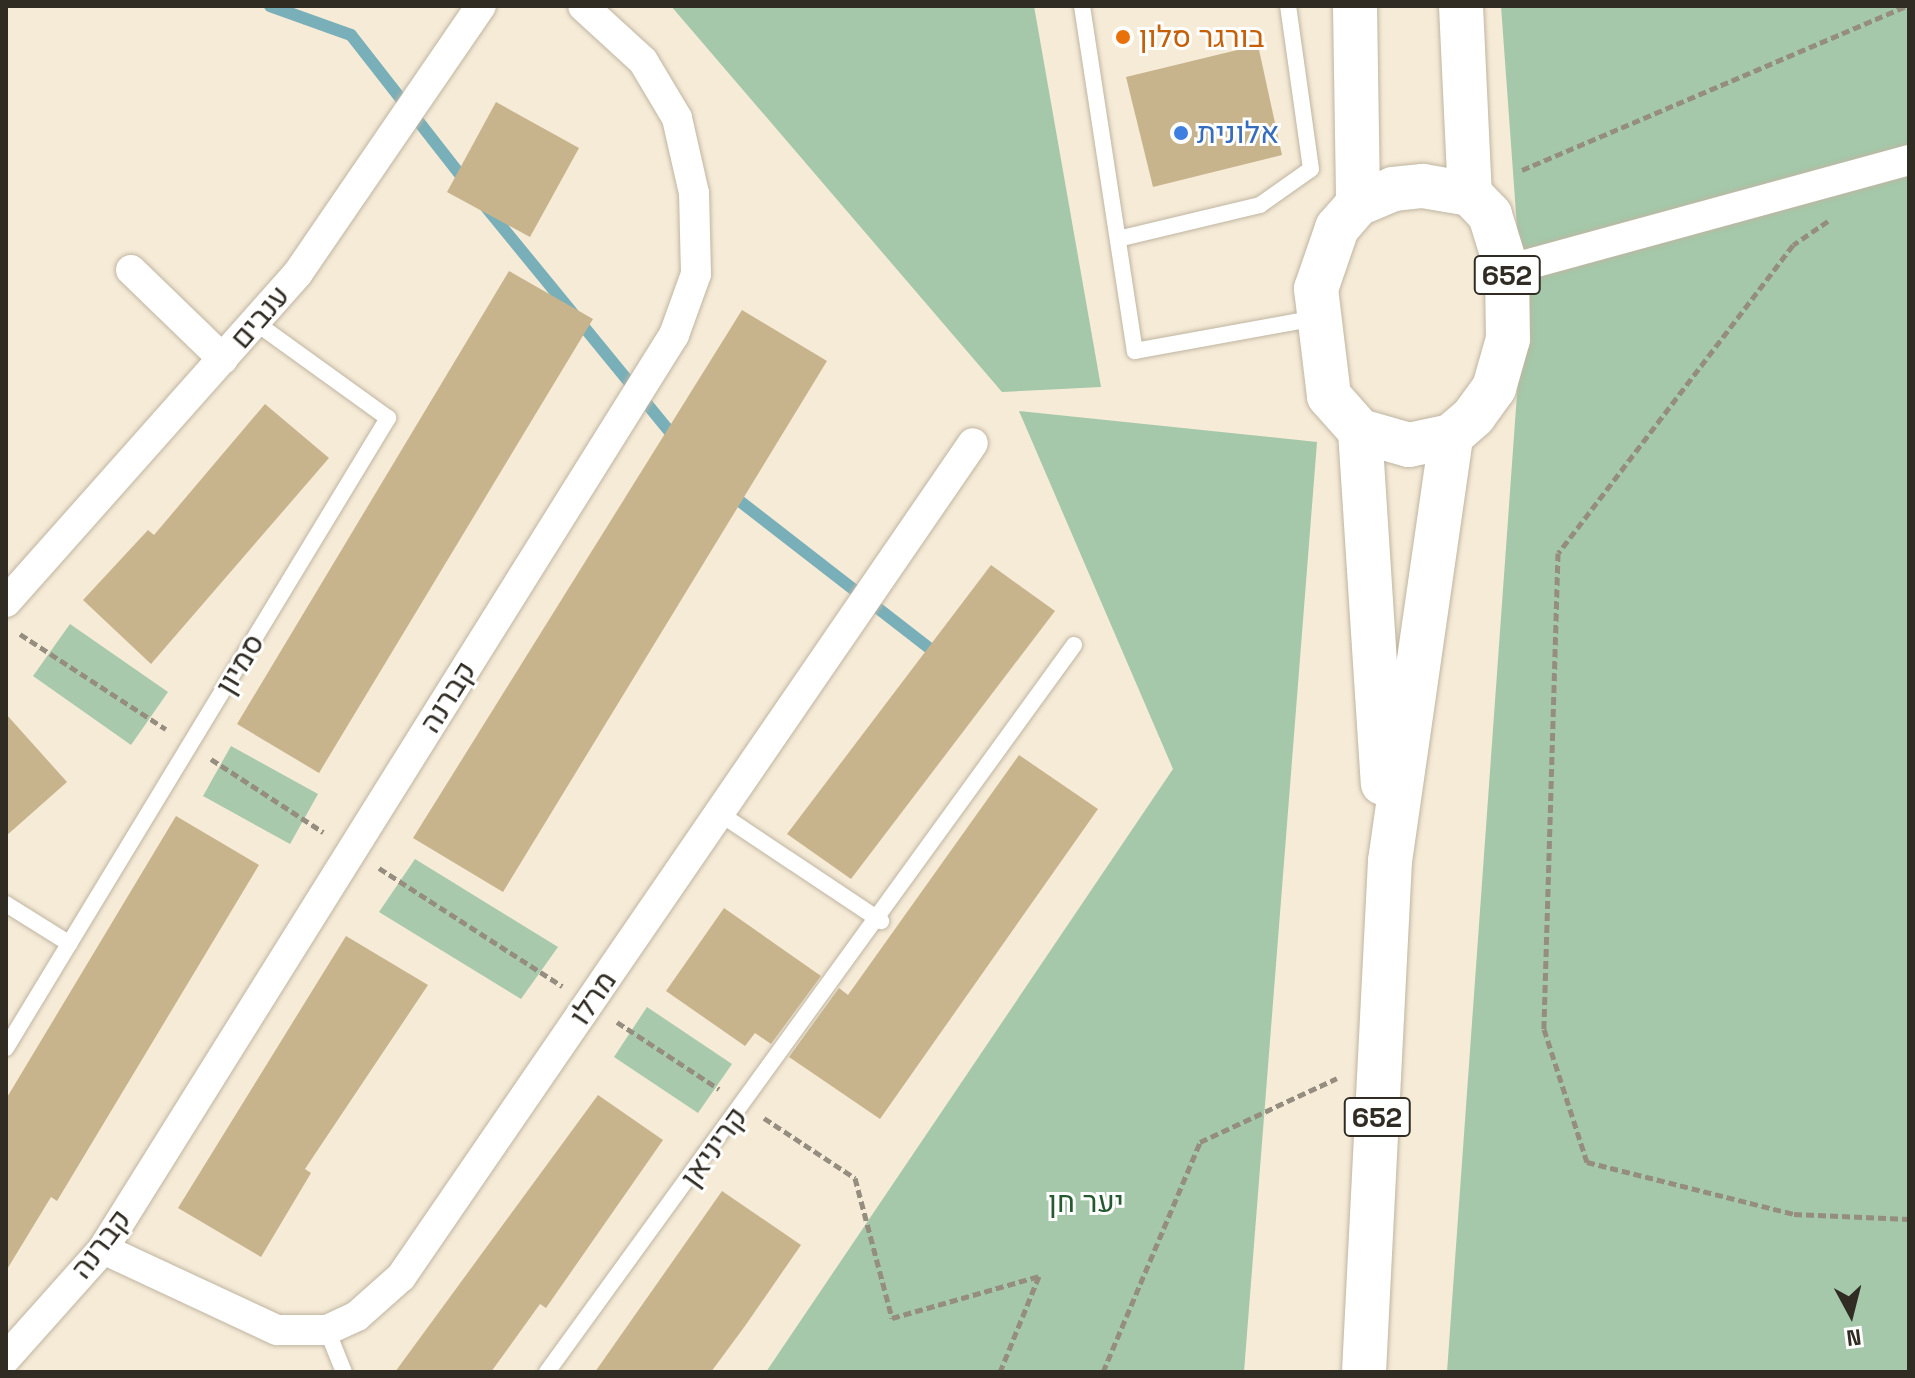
<!DOCTYPE html>
<meta charset="utf-8">
<style>
body{margin:0}
#map{position:relative;width:1915px;height:1378px;overflow:hidden;background:#f6ebd7;font-family:"Space Grotesk",Heebo,sans-serif}
div>[style]{position:absolute}
.green>*{inset:0;background:#a8c9ac}
.forest>*{inset:0;background:#a4c8a9}
.stream>*{height:12px;margin:-6px;padding:0 6px;transform-origin:6px;border-radius:6px;background:#79afb8}
.building>*{inset:0;background:#c8b48c}
.path>*{height:5px;margin-top:-2.5px;transform-origin:0;background:repeating-linear-gradient(90deg,#958d7f 0 8px,transparent 0 12px)}
.roads{filter:drop-shadow(0 0 2px #bfb5a2) drop-shadow(0 0 2px #bfb5a2)}
.lane>*{height:16px;margin:-8px;padding:0 8px;transform-origin:8px;border-radius:8px;background:#fff}
.street>*{height:30px;margin:-15px;padding:0 15px;transform-origin:15px;border-radius:15px;background:#fff}
.primary>*{height:44px;margin:-22px;padding:0 22px;transform-origin:22px;border-radius:22px;background:#fff}
.dots>*{width:22px;height:22px;translate:-50% -50%;box-sizing:border-box;border:4px solid #fff;border-radius:50%}
span{translate:-50% -50%;white-space:nowrap;text-align:center;line-height:1.15;-webkit-text-stroke:6px #fff;paint-order:stroke}
.shield-label span{padding:2px 6px;background:#fff;border:2px solid;border-radius:6px;-webkit-text-stroke-width:0}
.shield-label{font-size:28px;color:#302c24;font-weight:700}
.food-label{font-size:30px;color:#c56008}
.left{translate:0 -50%;text-align:left}
.shop-label{font-size:30px;color:#366cbe}
.street-label{font-size:30px;color:#302c24}
.park-label{font-size:30px;color:#255a31}
.frame{position:absolute;inset:0;border:8px solid #302c24;pointer-events:none}
.north{position:absolute;left:1811px;top:1274px;width:80px;height:80px;-webkit-text-stroke:6px #fff;paint-order:stroke;rotate:173deg;font-size:22px;font-weight:700;line-height:32px;text-align:center;color:#302c24}
.north::after{content:'';display:block;margin:auto;width:28px;height:36px;background:#302c24;clip-path:polygon(50% 0,100% 100%,50% 72%,0 100%)}
</style>
<div id="map">
<div class="green">
<i style="clip-path:polygon(70px 624px,168px 692px,131px 745px,33px 676px)"></i>
<i style="clip-path:polygon(231px 746px,318px 794px,290px 844px,203px 796px)"></i>
<i style="clip-path:polygon(415px 859px,558px 947px,521px 999px,379px 912px)"></i>
<i style="clip-path:polygon(647px 1007px,732px 1064px,698px 1113px,614px 1057px)"></i>
</div>
<div class="forest">
<i style="clip-path:polygon(671px 6px,1034px 6px,1101px 387px,1002px 392px)"></i>
<i style="clip-path:polygon(1501px 6px,1909px 6px,1909px 1372px,1447px 1372px,1523px 310px)"></i>
<i style="clip-path:polygon(1019px 411px,1317px 442px,1244px 1372px,766px 1372px,1173px 769px)"></i>
</div>
<div class="stream">
<i style="left:270px;top:6px;width:86px;rotate:19.7deg"></i>
<i style="left:351px;top:35px;width:187px;rotate:52deg"></i>
<i style="left:485px;top:206px;width:301px;rotate:50.7deg"></i>
<i style="left:728px;top:492px;width:269px;rotate:37.8deg"></i>
</div>
<div class="building">
<i style="clip-path:polygon(1258px 45px,1282px 155px,1153px 187px,1126px 77px)"></i>
<i style="clip-path:polygon(496px 102px,579px 148px,530px 237px,447px 192px)"></i>
<i style="clip-path:polygon(509px 271px,593px 319px,319px 773px,237px 724px)"></i>
<i style="clip-path:polygon(742px 310px,827px 361px,503px 892px,413px 838px)"></i>
<i style="clip-path:polygon(265px 404px,329px 458px,151px 664px,83px 600px,148px 530px,154px 535px)"></i>
<i style="clip-path:polygon(991px 565px,1055px 611px,851px 879px,787px 834px)"></i>
<i style="clip-path:polygon(6px 714px,67px 782px,6px 836px)"></i>
<i style="clip-path:polygon(1019px 755px,1098px 809px,880px 1119px,789px 1057px,839px 988px,848px 995px)"></i>
<i style="clip-path:polygon(176px 816px,259px 865px,57px 1201px,51px 1197px,6px 1271px,6px 1099px)"></i>
<i style="clip-path:polygon(724px 908px,821px 976px,771px 1044px,755px 1033px,745px 1046px,666px 991px)"></i>
<i style="clip-path:polygon(346px 936px,428px 985px,305px 1169px,311px 1173px,261px 1257px,178px 1208px)"></i>
<i style="clip-path:polygon(598px 1095px,663px 1140px,546px 1308px,540px 1304px,491px 1372px,395px 1372px)"></i>
<i style="clip-path:polygon(722px 1191px,801px 1245px,745px 1326px,711px 1372px,595px 1372px)"></i>
</div>
<div class="path">
<i style="left:1522px;top:170px;width:418px;rotate:-23.1deg"></i>
<i style="left:1828px;top:221px;width:42px;rotate:145.6deg"></i>
<i style="left:1793px;top:245px;width:387px;rotate:127.3deg"></i>
<i style="left:1558px;top:553px;width:476px;rotate:91.7deg"></i>
<i style="left:1544px;top:1029px;width:140px;rotate:72.1deg"></i>
<i style="left:1587px;top:1162px;width:213px;rotate:14.1deg"></i>
<i style="left:1794px;top:1214px;width:115px;rotate:2.5deg"></i>
<i style="left:20px;top:634px;width:174px;rotate:33.1deg"></i>
<i style="left:211px;top:759px;width:134px;rotate:33.1deg"></i>
<i style="left:379px;top:868px;width:218px;rotate:32.8deg"></i>
<i style="left:617px;top:1022px;width:122px;rotate:33.3deg"></i>
<i style="left:764px;top:1118px;width:109px;rotate:33.4deg"></i>
<i style="left:855px;top:1178px;width:145px;rotate:75.2deg"></i>
<i style="left:892px;top:1318px;width:153px;rotate:-15.9deg"></i>
<i style="left:1039px;top:1276px;width:104px;rotate:112.1deg"></i>
<i style="left:1103px;top:1372px;width:250px;rotate:-67.1deg"></i>
<i style="left:1200px;top:1142px;width:151px;rotate:-25deg"></i>
</div>
<div class="roads">
<div class="lane">
<i style="left:1082px;top:6px;width:349px;rotate:81.3deg"></i>
<i style="left:1135px;top:351px;width:184px;rotate:-10.3deg"></i>
<i style="left:1122px;top:238px;width:142px;rotate:-13.4deg"></i>
<i style="left:1260px;top:205px;width:62px;rotate:-35.2deg"></i>
<i style="left:1311px;top:169px;width:165px;rotate:-98deg"></i>
<i style="left:719px;top:813px;width:195px;rotate:33.7deg"></i>
<i style="left:6px;top:904px;width:75px;rotate:32deg"></i>
<i style="left:6px;top:1048px;width:737px;rotate:-58.77deg"></i>
<i style="left:388px;top:418px;width:164px;rotate:-144.2deg"></i>
<i style="left:327px;top:1330px;width:45px;rotate:68deg"></i>
<i style="left:547px;top:1372px;width:898px;rotate:-54.06deg"></i>
</div>
<div class="street">
<i style="left:131px;top:270px;width:128px;rotate:44.1deg"></i>
<i style="left:1507px;top:270px;width:417px;rotate:-15.3deg"></i>
<i style="left:6px;top:602px;width:440px;rotate:-48.4deg"></i>
<i style="left:298px;top:273px;width:324px;rotate:-55.6deg"></i>
<i style="left:103px;top:1249px;width:192px;rotate:25deg"></i>
<i style="left:277px;top:1330px;width:50px"></i>
<i style="left:327px;top:1330px;width:33px;rotate:-25deg"></i>
<i style="left:357px;top:1316px;width:59px;rotate:-41.6deg"></i>
<i style="left:401px;top:1277px;width:1011px;rotate:-55.56deg"></i>
<i style="left:6px;top:1358px;width:146px;rotate:-48.3deg"></i>
<i style="left:103px;top:1249px;width:1078px;rotate:-58.01deg"></i>
<i style="left:674px;top:335px;width:65px;rotate:-70.2deg"></i>
<i style="left:696px;top:274px;width:81px;rotate:-91.4deg"></i>
<i style="left:694px;top:193px;width:77px;rotate:-102.8deg"></i>
<i style="left:677px;top:118px;width:66px;rotate:-120.8deg"></i>
<i style="left:643px;top:61px;width:81px;rotate:-137.5deg"></i>
</div>
<div class="primary">
<i style="left:1355px;top:6px;width:198px;rotate:89.1deg"></i>
<i style="left:1461px;top:6px;width:188px;rotate:87.3deg"></i>
<i style="left:1423px;top:186px;width:48px;rotate:9.7deg"></i>
<i style="left:1470px;top:194px;width:29px;rotate:46deg"></i>
<i style="left:1490px;top:215px;width:58px;rotate:72.8deg"></i>
<i style="left:1507px;top:270px;width:69px;rotate:89.2deg"></i>
<i style="left:1508px;top:339px;width:51px;rotate:105.9deg"></i>
<i style="left:1494px;top:388px;width:34px;rotate:126deg"></i>
<i style="left:1474px;top:416px;width:30px;rotate:139deg"></i>
<i style="left:1451px;top:436px;width:43px;rotate:167.9deg"></i>
<i style="left:1409px;top:445px;width:51px;rotate:-164.1deg"></i>
<i style="left:1360px;top:431px;width:47px;rotate:-131.5deg"></i>
<i style="left:1329px;top:396px;width:108px;rotate:-96.9deg"></i>
<i style="left:1316px;top:289px;width:65px;rotate:-71deg"></i>
<i style="left:1337px;top:228px;width:32px;rotate:-49deg"></i>
<i style="left:1358px;top:204px;width:38px;rotate:-23deg"></i>
<i style="left:1393px;top:189px;width:30px;rotate:-6deg"></i>
<i style="left:1360px;top:431px;width:353px;rotate:86.3deg"></i>
<i style="left:1364px;top:1372px;width:512px;rotate:-87.09deg"></i>
<i style="left:1390px;top:861px;width:429px;rotate:-81.8deg"></i>
</div>
</div>
<div class="dots">
<i style="left:1123px;top:37px;background:#e8710a"></i>
<i style="left:1181px;top:133px;background:#3f7fe0"></i>
</div>
<div class="shield-label">
<span style="left:1507px;top:275px">652</span>
<span style="left:1377px;top:1117px">652</span>
</div>
<div class="food-label">
<span class="left" style="left:1139px;top:37px">בורגר סלון</span>
</div>
<div class="shop-label">
<span class="left" style="left:1197px;top:133px">אלונית</span>
</div>
<div class="street-label">
<span style="left:260px;top:317px;rotate:-49deg">ענבים</span>
<span style="left:240px;top:664px;rotate:-59deg">סמיון</span>
<span style="left:448px;top:697px;rotate:-58deg">קברנה</span>
<span style="left:593px;top:998px;rotate:-56deg">מרלו</span>
<span style="left:714px;top:1147px;rotate:-54deg">קריניאן</span>
<span style="left:101px;top:1244px;rotate:-53deg">קברנה</span>
</div>
<div class="park-label">
<span style="left:1086px;top:1202px">יער חן</span>
</div>
<div class="frame"></div>
<div class="north">N</div>
</div>
